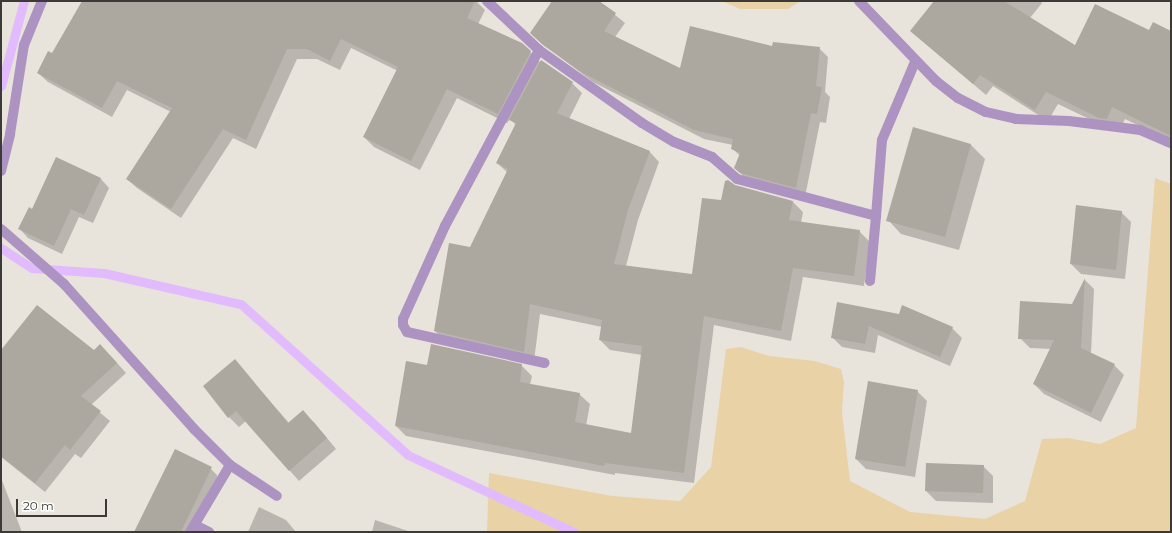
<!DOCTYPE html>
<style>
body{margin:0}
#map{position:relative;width:1172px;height:533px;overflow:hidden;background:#e9e4db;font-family:Montserrat,sans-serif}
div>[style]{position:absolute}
.green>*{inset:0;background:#e9d2a6}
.shadow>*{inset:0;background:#0003}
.stream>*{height:9px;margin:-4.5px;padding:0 4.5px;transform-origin:4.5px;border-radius:4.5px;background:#e1bbfd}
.building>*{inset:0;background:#aca89f}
.minor>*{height:10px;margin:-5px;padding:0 5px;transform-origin:5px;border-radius:5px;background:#ad93c1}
.tertiary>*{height:10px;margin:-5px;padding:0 5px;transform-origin:5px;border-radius:5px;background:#ad93c1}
span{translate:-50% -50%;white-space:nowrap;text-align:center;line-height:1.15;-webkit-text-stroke:3.5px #fff;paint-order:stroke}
.frame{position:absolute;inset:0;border:2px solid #3c3a37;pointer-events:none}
.scale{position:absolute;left:16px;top:499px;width:91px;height:18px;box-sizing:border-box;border:2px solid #3c3a37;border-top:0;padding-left:5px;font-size:12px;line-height:14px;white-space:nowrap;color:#3c3a37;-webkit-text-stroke:3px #fff;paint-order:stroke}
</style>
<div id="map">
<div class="green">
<i style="clip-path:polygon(722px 1px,801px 1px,788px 9px,740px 9px)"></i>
<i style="clip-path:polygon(1155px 178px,1171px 184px,1171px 532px,487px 532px,489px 473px,612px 496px,680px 501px,711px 467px,726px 349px,741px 347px,769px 356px,815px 361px,841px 369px,844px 382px,842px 412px,850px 481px,910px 512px,985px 519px,1025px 501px,1042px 439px,1068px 438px,1100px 444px,1136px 428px)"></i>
</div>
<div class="shadow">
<i style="clip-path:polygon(83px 1px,476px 1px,485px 10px,478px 24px,522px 44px,541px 63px,572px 83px,582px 93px,569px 119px,649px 151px,659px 162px,638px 220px,626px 266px,693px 275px,721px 202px,735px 186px,793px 202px,803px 212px,801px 223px,859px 231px,870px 242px,864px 286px,803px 277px,791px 341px,714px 325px,694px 483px,615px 473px,615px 475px,406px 436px,396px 426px,428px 366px,521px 365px,532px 376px,530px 385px,579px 394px,590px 404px,586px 426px,632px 434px,642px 355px,610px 350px,600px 340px,602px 327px,540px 314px,534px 361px,445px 341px,435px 331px,471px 248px,508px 173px,497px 163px,516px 125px,510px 119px,507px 123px,457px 98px,420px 170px,374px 147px,364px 137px,398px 71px,351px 48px,340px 70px,317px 59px,297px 59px,256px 149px,233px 138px,181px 218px,137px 188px,127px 179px,171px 112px,127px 90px,112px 117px,48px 82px,38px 73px,51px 56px)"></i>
<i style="clip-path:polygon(553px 1px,598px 1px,625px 23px,615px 37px,681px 70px,773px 47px,819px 48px,828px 57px,825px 92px,830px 97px,826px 123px,820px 122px,805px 197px,744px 177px,735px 167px,740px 156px,732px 148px,733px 145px,704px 139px,593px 82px,540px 42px)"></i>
<i style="clip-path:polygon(936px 1px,1040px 1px,1042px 3px,1030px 18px,1075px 47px,1149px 32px,1171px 32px,1171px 141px,1125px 119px,1119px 131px,1112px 130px,1058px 104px,1048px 121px,993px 86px,986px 95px,911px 31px)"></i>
<i style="clip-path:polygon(914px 128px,971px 145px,985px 159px,959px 250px,901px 234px,888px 220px)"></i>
<i style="clip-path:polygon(56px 159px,101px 179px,109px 188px,93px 223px,79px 217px,62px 254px,28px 238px,20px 229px,32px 210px)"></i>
<i style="clip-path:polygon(1121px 212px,1131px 222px,1125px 279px,1081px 274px,1071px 264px)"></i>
<i style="clip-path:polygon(1085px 280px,1094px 289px,1091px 354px,1114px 365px,1124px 375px,1101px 422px,1044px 394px,1034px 384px,1051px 349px,1030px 348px,1020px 338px,1073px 305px)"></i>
<i style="clip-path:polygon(899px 315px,952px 328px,962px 338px,950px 366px,878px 335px,875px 353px,842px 347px,832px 337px)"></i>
<i style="clip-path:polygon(1px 351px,94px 351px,110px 355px,126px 373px,91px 405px,110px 421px,81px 458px,75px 454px,45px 492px,1px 457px)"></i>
<i style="clip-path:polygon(235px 361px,289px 423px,313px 421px,336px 449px,299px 481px,246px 421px,239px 427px,229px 417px)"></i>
<i style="clip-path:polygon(917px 391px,927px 401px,915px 477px,866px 469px,856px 459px)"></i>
<i style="clip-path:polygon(208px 466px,217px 475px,217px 484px,194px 532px,140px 532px)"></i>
<i style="clip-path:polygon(983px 466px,993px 476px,993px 503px,936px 501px,926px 491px)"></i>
<i style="clip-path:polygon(1px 478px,22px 532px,1px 532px)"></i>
<i style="clip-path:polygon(259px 507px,286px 520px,296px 532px,248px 532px)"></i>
<i style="clip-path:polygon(375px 520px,411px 532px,372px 532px)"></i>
</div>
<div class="stream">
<i style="left:1px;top:86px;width:88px;rotate:-74.9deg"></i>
<i style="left:1px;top:248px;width:37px;rotate:33deg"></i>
<i style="left:32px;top:268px;width:72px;rotate:4deg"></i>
<i style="left:104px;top:273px;width:140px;rotate:12.8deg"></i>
<i style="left:241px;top:304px;width:225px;rotate:42.1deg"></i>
<i style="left:408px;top:455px;width:183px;rotate:24.9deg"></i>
</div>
<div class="building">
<i style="clip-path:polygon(82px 1px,475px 1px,467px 18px,522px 43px,531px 51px,498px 114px,447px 89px,411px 161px,363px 137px,398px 67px,341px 39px,330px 61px,307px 49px,287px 49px,246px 140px,223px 129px,171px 209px,126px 179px,172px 108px,117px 81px,102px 108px,37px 73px,48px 51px,52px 53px)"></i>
<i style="clip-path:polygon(552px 1px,599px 1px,616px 13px,604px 31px,680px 68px,690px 26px,772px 46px,773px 42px,820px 47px,816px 86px,822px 87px,817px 114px,811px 113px,796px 188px,740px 173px,734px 168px,740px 153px,731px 149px,733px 139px,694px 130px,583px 73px,543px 45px,530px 33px)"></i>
<i style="clip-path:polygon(934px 1px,1004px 1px,1075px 45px,1095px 4px,1149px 30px,1153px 22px,1171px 31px,1171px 136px,1112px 107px,1107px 119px,1099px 118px,1046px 92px,1035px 110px,980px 75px,973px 84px,910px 31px)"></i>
<i style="clip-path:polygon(541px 60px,573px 82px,557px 113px,650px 151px,628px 210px,614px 264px,692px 274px,702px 198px,721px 200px,725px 181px,728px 180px,735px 185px,793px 201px,789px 220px,860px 230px,854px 276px,793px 268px,781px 331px,704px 316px,684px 473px,605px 463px,604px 466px,395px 426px,406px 361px,427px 365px,431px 344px,522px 364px,520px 382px,580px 393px,575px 422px,631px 433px,642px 346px,599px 340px,602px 320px,530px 304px,524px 352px,434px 331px,449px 243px,470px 247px,508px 169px,496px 163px,516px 123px,509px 120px)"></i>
<i style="clip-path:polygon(913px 127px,971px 144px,945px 237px,886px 221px)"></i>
<i style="clip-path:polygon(56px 157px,101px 178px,84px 215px,71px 209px,54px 246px,18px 229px,29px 207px,32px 209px)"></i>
<i style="clip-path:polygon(1076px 205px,1122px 211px,1116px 270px,1070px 264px)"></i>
<i style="clip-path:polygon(1085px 278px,1081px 348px,1115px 364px,1091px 413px,1033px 384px,1054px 340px,1018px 339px,1020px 301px,1072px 304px)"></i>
<i style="clip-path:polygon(837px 302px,899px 314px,902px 305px,953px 327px,940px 357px,869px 326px,865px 344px,831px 338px)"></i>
<i style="clip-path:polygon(37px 305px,94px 350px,100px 344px,117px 363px,81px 396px,101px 411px,70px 450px,65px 445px,35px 483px,1px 456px,1px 350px)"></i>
<i style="clip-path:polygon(235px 359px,288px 423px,303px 410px,327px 438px,289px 471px,236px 411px,228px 418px,203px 386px)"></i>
<i style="clip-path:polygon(868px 381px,918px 390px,905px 467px,855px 459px)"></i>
<i style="clip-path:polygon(175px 449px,212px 467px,181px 532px,134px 532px)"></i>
<i style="clip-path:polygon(926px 463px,984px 465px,983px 493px,925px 491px)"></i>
</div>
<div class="minor">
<i style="left:487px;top:1px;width:71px;rotate:43.3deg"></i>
<i style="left:539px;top:50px;width:126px;rotate:35.3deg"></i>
<i style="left:642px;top:123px;width:37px;rotate:31deg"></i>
<i style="left:674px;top:142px;width:41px;rotate:21.5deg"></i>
<i style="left:712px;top:157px;width:33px;rotate:41deg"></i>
<i style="left:737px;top:179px;width:144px;rotate:14.9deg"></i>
<i style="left:876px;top:216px;width:76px;rotate:-85.5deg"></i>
<i style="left:882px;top:140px;width:85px;rotate:-67.1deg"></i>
<i style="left:859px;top:1px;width:111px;rotate:46.1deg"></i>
<i style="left:936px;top:81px;width:28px;rotate:38deg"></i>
<i style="left:958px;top:98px;width:31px;rotate:27deg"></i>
<i style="left:986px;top:112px;width:31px;rotate:13deg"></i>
<i style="left:1016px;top:119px;width:53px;rotate:2.2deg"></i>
<i style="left:1069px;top:121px;width:72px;rotate:7.2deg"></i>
<i style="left:1140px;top:130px;width:34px;rotate:23deg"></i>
<i style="left:539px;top:50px;width:200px;rotate:118.1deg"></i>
<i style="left:445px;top:226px;width:102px;rotate:114.3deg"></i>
<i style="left:403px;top:319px;width:6px;rotate:90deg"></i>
<i style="left:403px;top:325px;width:8px;rotate:60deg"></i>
<i style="left:407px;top:332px;width:141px;rotate:12.7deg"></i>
<i style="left:1px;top:229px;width:84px;rotate:41.1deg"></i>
<i style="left:64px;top:284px;width:195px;rotate:48.1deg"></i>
<i style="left:194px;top:429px;width:51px;rotate:45deg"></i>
<i style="left:230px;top:465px;width:78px;rotate:120.8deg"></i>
<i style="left:870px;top:281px;width:65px;rotate:-84.7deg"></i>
<i style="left:230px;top:465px;width:56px;rotate:33.4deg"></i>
<i style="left:195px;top:525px;width:16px;rotate:27deg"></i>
</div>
<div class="tertiary">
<i style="left:1px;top:171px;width:38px;rotate:-76deg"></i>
<i style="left:10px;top:134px;width:90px;rotate:-81.1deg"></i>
<i style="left:24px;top:45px;width:48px;rotate:-67.8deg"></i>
</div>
<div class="frame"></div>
<div class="scale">20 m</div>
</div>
